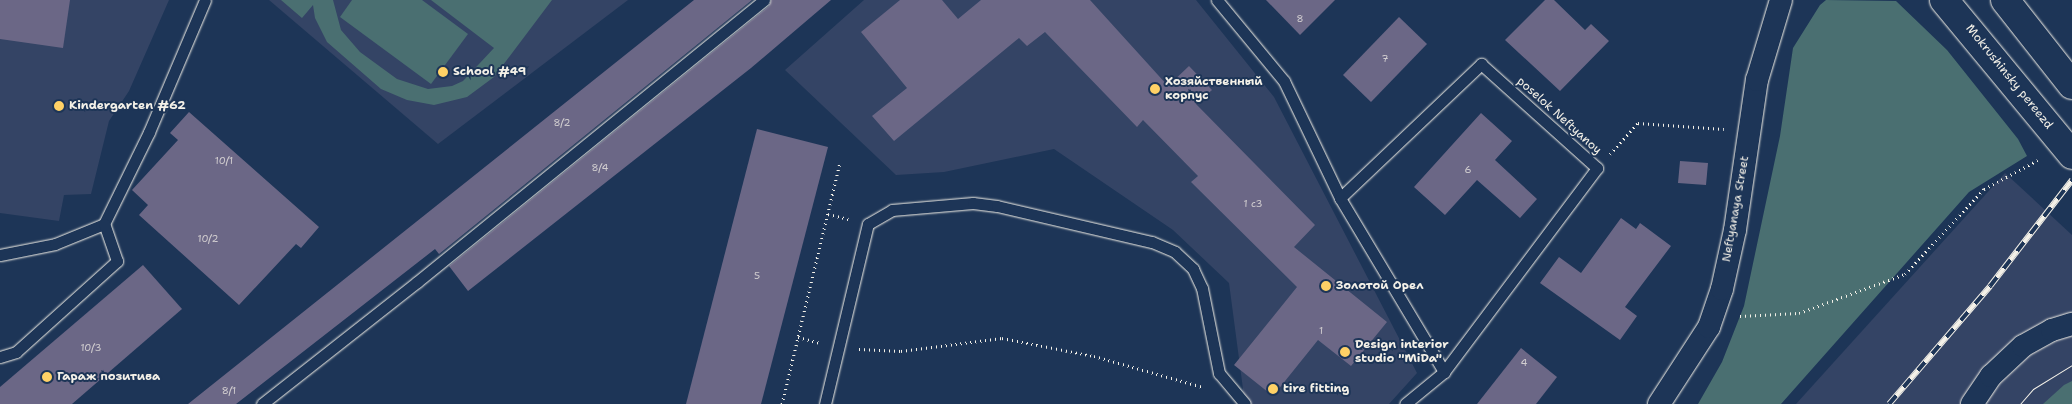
<!DOCTYPE html>
<meta charset="utf-8">
<style>
body{margin:0}
#map{position:relative;width:2072px;height:404px;overflow:hidden;background:#1d3557;font-family:"Shantell Sans",sans-serif}
div>[style]{position:absolute}
.built>*{inset:0;background:#344465}
.green>*{inset:0;background:#4a6f71}
.building>*{inset:0;background:#6b6786}
.path>*{height:3px;margin-top:-1.5px;transform-origin:0;background:repeating-linear-gradient(90deg,#f4f1e8 0 1px,transparent 0 5px)}
.roads{filter:drop-shadow(0 0 1px #f4f1e8) drop-shadow(0 0 1px #f4f1e8)}
.lane>*{height:11px;margin:-5.5px;padding:0 5.5px;transform-origin:5.5px;border-radius:5.5px;background:#1d3557}
.street>*{height:22px;margin:-11px;padding:0 11px;transform-origin:11px;border-radius:11px;background:#1d3557}
.secondary>*{height:28px;margin:-14px;padding:0 14px;transform-origin:14px;border-radius:14px;background:#1d3557}
.tram>*{height:1px;margin:-0.5px;padding:0 0.5px;transform-origin:0.5px;border-radius:0.5px;background:#f4f1e8}
.rail>*{height:5.5px;margin-top:-2.75px;transform-origin:0;background:repeating-linear-gradient(90deg,#1d3557 0 11px,#f4f1e8 0 22px);box-sizing:border-box;border-block:1px solid #f4f1e8}
.dots>*{width:14px;height:14px;translate:-50% -50%;box-sizing:border-box;border:2px solid #1d3557;border-radius:50%}
span{translate:-50% -50%;white-space:nowrap;text-align:center;line-height:1.15;-webkit-text-stroke:4px #1d3557;paint-order:stroke}
.number-label{font-size:10px;color:#d2ced0}
.number-label span{-webkit-text-stroke-width:0}
.poi-label{font-size:12px;color:#f4f1e8;font-weight:700}
.left{translate:0 -50%;text-align:left}
.street-label{font-size:12px;color:#f4f1e8}
</style>
<div id="map">
<div class="built">
<i style="clip-path:polygon(0 0,169px 0,129px 91px,109px 121px,91px 194px,64px 195px,59px 221px,0 213px)"></i>
<i style="clip-path:polygon(269px 0,628px 0,438px 144px)"></i>
<i style="clip-path:polygon(864px 0,1196px 0,1274px 97px,1417px 373px,1389px 404px,1245px 404px,1229px 283px,1173px 230px,1054px 149px,944px 172px,896px 175px,785px 70px)"></i>
<i style="clip-path:polygon(2005px 173px,2072px 235px,2072px 404px,1796px 404px)"></i>
</div>
<div class="green">
<i style="clip-path:polygon(281px 0,333px 0,341px 30px,360px 52px,397px 79px,428px 89px,452px 86px,463px 81px,494px 48px,431px 0,552px 0,494px 77px,467px 97px,434px 105px,407px 100px,381px 89px,327px 42px,315px 18px,313px 5px,302px 18px)"></i>
<i style="clip-path:polygon(352px 0,422px 0,468px 34px,431px 84px,340px 17px)"></i>
<i style="clip-path:polygon(1826px 0,1896px 1px,1947px 50px,2018px 139px,2027px 156px,1969px 192px,1781px 404px,1698px 404px,1722px 362px,1744px 306px,1780px 136px,1793px 48px,1820px 5px)"></i>
<i style="clip-path:polygon(2072px 381px,2072px 404px,2043px 404px,2064px 385px)"></i>
</div>
<div class="building">
<i style="clip-path:polygon(0 0,70px 0,63px 48px,0 39px)"></i>
<i style="clip-path:polygon(694px 0,752px 0,439px 254px,435px 249px,236px 404px,188px 404px)"></i>
<i style="clip-path:polygon(771px 0,831px 0,751px 68px,468px 291px,449px 266px,769px 6px)"></i>
<i style="clip-path:polygon(900px 0,942px 0,958px 19px,981px 0,1090px 0,1168px 86px,1189px 66px,1212px 90px,1196px 104px,1315px 225px,1294px 247px,1387px 322px,1351px 366px,1318px 340px,1273px 396px,1234px 365px,1297px 287px,1191px 182px,1198px 176px,1143px 120px,1137px 127px,1045px 32px,1027px 46px,1019px 38px,894px 141px,872px 116px,907px 88px,861px 32px)"></i>
<i style="clip-path:polygon(1266px 0,1335px 0,1300px 35px)"></i>
<i style="clip-path:polygon(1545px 0,1554px 0,1585px 30px,1591px 24px,1609px 41px,1560px 91px,1505px 40px)"></i>
<i style="clip-path:polygon(1399px 17px,1427px 44px,1371px 102px,1343px 75px)"></i>
<i style="clip-path:polygon(189px 112px,319px 227px,301px 248px,296px 244px,239px 305px,139px 215px,148px 205px,132px 190px,178px 140px,170px 133px)"></i>
<i style="clip-path:polygon(1481px 113px,1512px 141px,1495px 160px,1537px 199px,1520px 218px,1477px 180px,1445px 215px,1414px 187px)"></i>
<i style="clip-path:polygon(757px 129px,828px 147px,761px 404px,686px 404px)"></i>
<i style="clip-path:polygon(1680px 161px,1708px 163px,1706px 185px,1678px 183px)"></i>
<i style="clip-path:polygon(1621px 218px,1636px 229px,1640px 223px,1671px 246px,1625px 307px,1637px 316px,1620px 340px,1540px 283px,1559px 257px,1581px 273px)"></i>
<i style="clip-path:polygon(143px 265px,182px 309px,72px 404px,0 404px,0 387px)"></i>
<i style="clip-path:polygon(1521px 348px,1557px 377px,1536px 404px,1477px 404px)"></i>
</div>
<div class="path">
<i style="left:1610px;top:154px;width:42px;rotate:-47.9deg"></i>
<i style="left:1638px;top:123px;width:86px;rotate:4deg"></i>
<i style="left:828px;top:214px;width:21px;rotate:14deg"></i>
<i style="left:1740px;top:316px;width:59px;rotate:-2.9deg"></i>
<i style="left:1799px;top:313px;width:113px;rotate:-20.2deg"></i>
<i style="left:1905px;top:274px;width:116px;rotate:-47.1deg"></i>
<i style="left:1984px;top:189px;width:61px;rotate:-28.2deg"></i>
<i style="left:798px;top:337px;width:24px;rotate:15deg"></i>
<i style="left:859px;top:349px;width:42px;rotate:2.7deg"></i>
<i style="left:901px;top:351px;width:102px;rotate:-7.3deg"></i>
<i style="left:1002px;top:338px;width:94px;rotate:11.1deg"></i>
<i style="left:1094px;top:356px;width:113px;rotate:15.9deg"></i>
<i style="left:782px;top:404px;width:248px;rotate:-76.5deg"></i>
</div>
<div class="roads">
<div class="lane">
<i style="left:1217px;top:0;width:105px;rotate:50.4deg"></i>
<i style="left:1284px;top:81px;width:130px;rotate:64.4deg"></i>
<i style="left:1340px;top:198px;width:203px;rotate:59.1deg"></i>
<i style="left:1444px;top:372px;width:50px;rotate:140.6deg"></i>
<i style="left:1340px;top:198px;width:195px;rotate:-43.5deg"></i>
<i style="left:1481px;top:64px;width:156px;rotate:41.9deg"></i>
<i style="left:1597px;top:168px;width:255px;rotate:126.9deg"></i>
<i style="left:0;top:255px;width:56px;rotate:-11.3deg"></i>
<i style="left:55px;top:244px;width:53px;rotate:-22.2deg"></i>
<i style="left:104px;top:224px;width:102px;rotate:-63.9deg"></i>
<i style="left:149px;top:132px;width:143px;rotate:-67deg"></i>
<i style="left:0;top:357px;width:17px;rotate:-17deg"></i>
<i style="left:16px;top:352px;width:136px;rotate:-42deg"></i>
<i style="left:117px;top:261px;width:39px;rotate:-109deg"></i>
<i style="left:262px;top:404px;width:197px;rotate:-38.2deg"></i>
<i style="left:417px;top:282px;width:447px;rotate:-39.1deg"></i>
<i style="left:825px;top:404px;width:185px;rotate:-76.6deg"></i>
<i style="left:868px;top:224px;width:28px;rotate:-30deg"></i>
<i style="left:892px;top:210px;width:81px;rotate:-4.9deg"></i>
<i style="left:973px;top:203px;width:24px;rotate:7deg"></i>
<i style="left:997px;top:206px;width:159px;rotate:13.1deg"></i>
<i style="left:1152px;top:242px;width:25px;rotate:23deg"></i>
<i style="left:1175px;top:252px;width:25px;rotate:43deg"></i>
<i style="left:1193px;top:269px;width:21px;rotate:65deg"></i>
<i style="left:1202px;top:288px;width:87px;rotate:78.7deg"></i>
<i style="left:1219px;top:373px;width:40px;rotate:50deg"></i>
</div>
<div class="street">
<i style="left:1659px;top:404px;width:92px;rotate:-57deg"></i>
<i style="left:1709px;top:327px;width:40px;rotate:-71.1deg"></i>
<i style="left:1722px;top:289px;width:60px;rotate:-77.6deg"></i>
<i style="left:1735px;top:230px;width:152px;rotate:-81.7deg"></i>
<i style="left:1757px;top:80px;width:84px;rotate:-73.3deg"></i>
<i style="left:1972px;top:404px;width:34px;rotate:-56deg"></i>
<i style="left:1991px;top:376px;width:44px;rotate:-43.2deg"></i>
<i style="left:2023px;top:346px;width:33px;rotate:-29deg"></i>
<i style="left:2052px;top:330px;width:21px;rotate:-17deg"></i>
</div>
<div class="secondary">
<i style="left:1944px;top:0;width:201px;rotate:50.4deg"></i>
<i style="left:2005px;top:0;width:108px;rotate:51.8deg"></i>
</div>
</div>
<div class="tram">
<i style="left:2020px;top:404px;width:20px;rotate:-49deg"></i>
<i style="left:2033px;top:389px;width:46px;rotate:-31.6deg"></i>
</div>
<div class="rail">
<i style="left:1889px;top:404px;width:155px;rotate:-49.4deg"></i>
<i style="left:1990px;top:286px;width:134px;rotate:-52.3deg"></i>
</div>
<div class="dots">
<i style="left:443px;top:72px;background:#ffd166"></i>
<i style="left:1155px;top:89px;background:#ffd166"></i>
<i style="left:59px;top:106px;background:#ffd166"></i>
<i style="left:1326px;top:286px;background:#ffd166"></i>
<i style="left:1345px;top:352px;background:#ffd166"></i>
<i style="left:47px;top:377px;background:#ffd166"></i>
<i style="left:1273px;top:389px;background:#ffd166"></i>
</div>
<div class="number-label">
<span style="left:1300px;top:19px">8</span>
<span style="left:1385px;top:59px">7</span>
<span style="left:562px;top:123px">8/2</span>
<span style="left:224px;top:161px">10/1</span>
<span style="left:600px;top:168px">8/4</span>
<span style="left:1468px;top:170px">6</span>
<span style="left:1253px;top:204px">1 с3</span>
<span style="left:208px;top:239px">10/2</span>
<span style="left:757px;top:276px">5</span>
<span style="left:1321px;top:331px">1</span>
<span style="left:91px;top:348px">10/3</span>
<span style="left:1524px;top:363px">4</span>
<span style="left:229px;top:391px">8/1</span>
</div>
<div class="poi-label">
<span class="left" style="left:453px;top:72px">School #49</span>
<span class="left" style="left:1165px;top:89px">Хозяйственный<br>корпус</span>
<span class="left" style="left:69px;top:106px">Kindergarten #62</span>
<span class="left" style="left:1336px;top:286px">Золотой Орел</span>
<span class="left" style="left:1355px;top:352px">Design interior<br>studio "MiDa"</span>
<span class="left" style="left:57px;top:377px">Гараж позитива</span>
<span class="left" style="left:1283px;top:389px">tire fitting</span>
</div>
<div class="street-label">
<span style="left:2009px;top:77px;rotate:51deg">Mokrushinsky pereezd</span>
<span style="left:1559px;top:116px;rotate:42deg">poselok Neftyanoy</span>
<span style="left:1736px;top:209px;rotate:-80deg">Neftyanaya Street</span>
</div>
</div>
